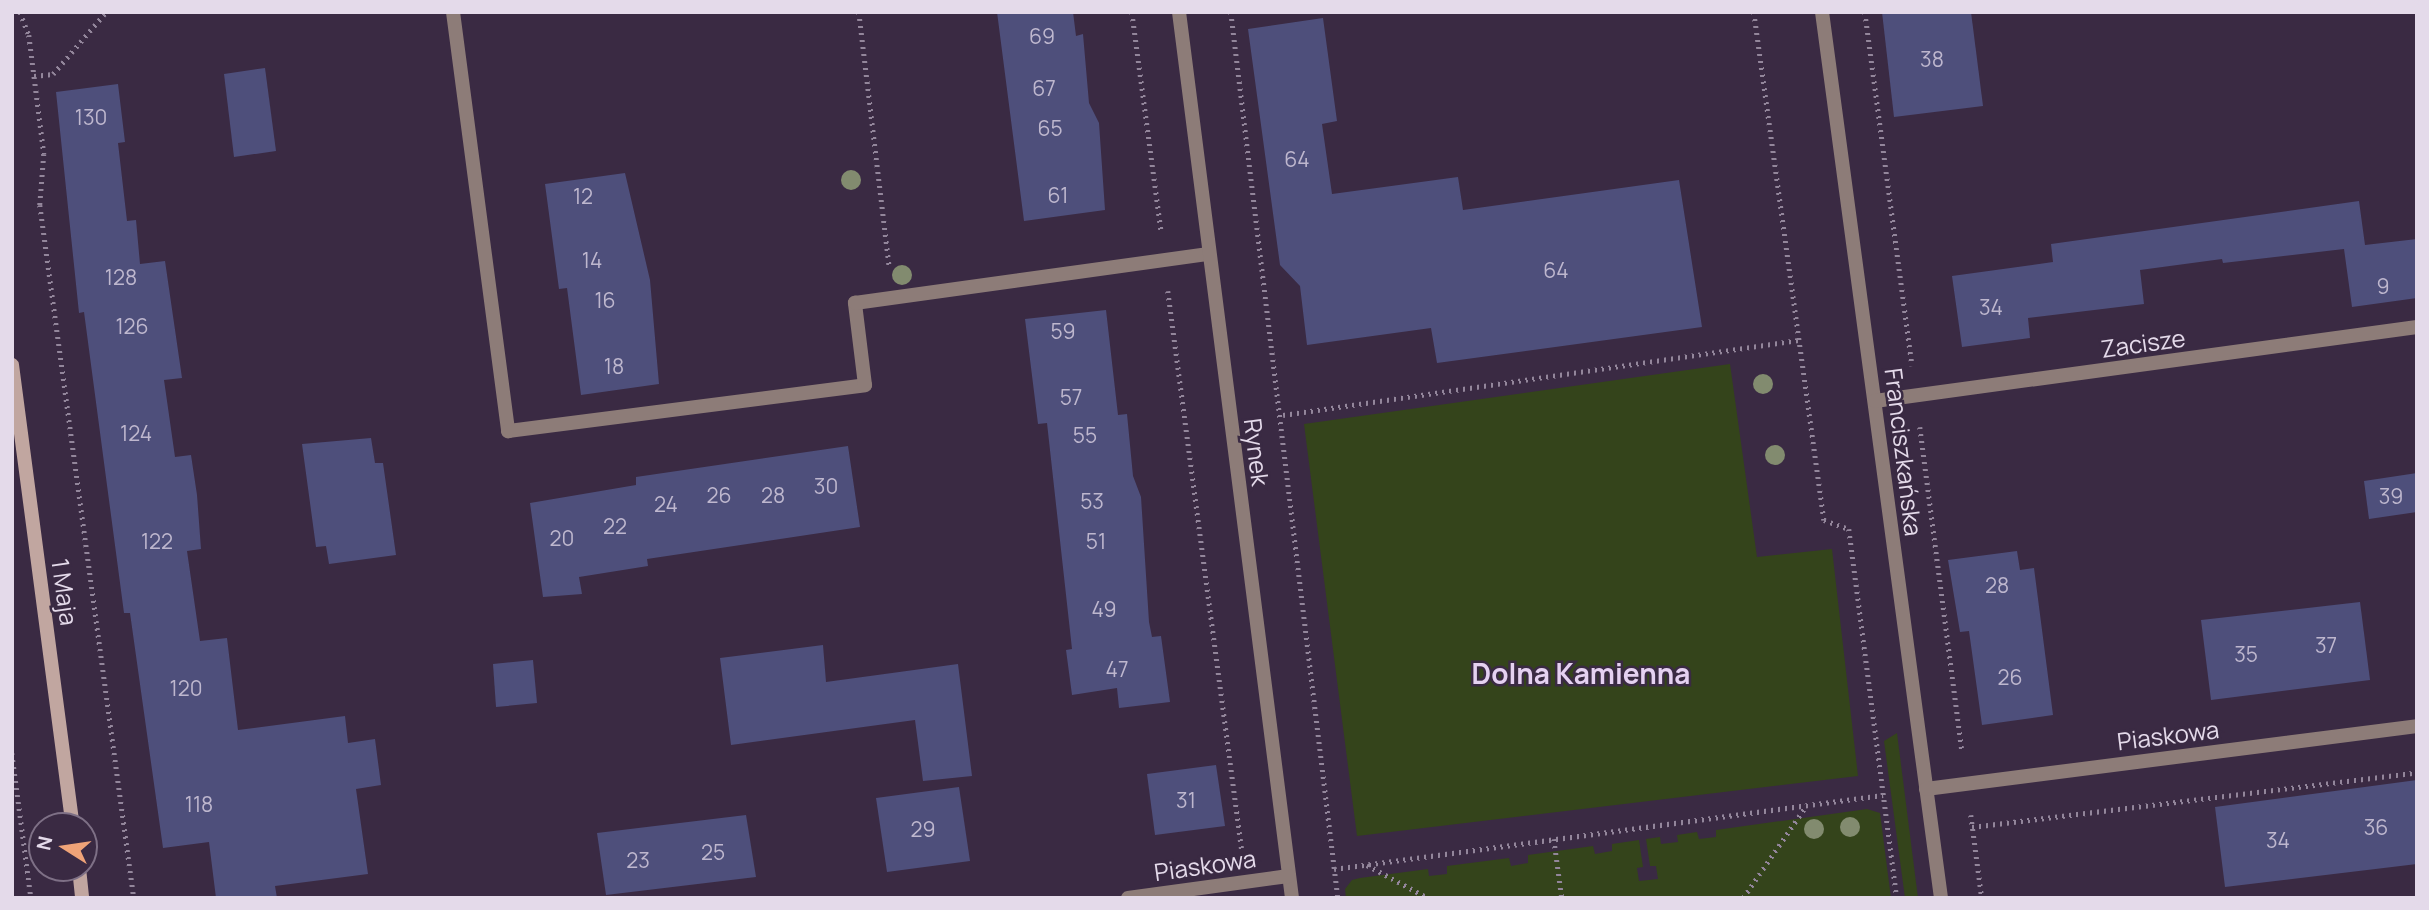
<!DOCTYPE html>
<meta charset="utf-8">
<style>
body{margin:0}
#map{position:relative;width:2429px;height:910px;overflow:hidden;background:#3a2a43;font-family:Manrope,sans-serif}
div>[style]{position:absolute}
.green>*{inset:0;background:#34441b}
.building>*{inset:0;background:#4e4f7b}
.path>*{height:4.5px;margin-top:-2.25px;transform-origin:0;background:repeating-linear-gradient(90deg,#93869b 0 2px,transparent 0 7px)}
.lane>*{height:14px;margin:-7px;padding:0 7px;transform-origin:7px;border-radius:7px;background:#8d7c78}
.street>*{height:14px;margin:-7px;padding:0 7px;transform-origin:7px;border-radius:7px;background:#8d7c78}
.secondary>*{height:14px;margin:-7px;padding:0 7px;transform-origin:7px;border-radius:7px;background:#c1a6a0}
.trees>*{width:20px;height:20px;margin:-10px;border-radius:50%;background:#828b6f}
span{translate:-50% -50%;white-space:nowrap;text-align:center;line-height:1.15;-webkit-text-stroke:5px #3a2a43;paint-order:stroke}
.number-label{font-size:21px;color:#beb7ce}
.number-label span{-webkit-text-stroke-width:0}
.street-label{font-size:24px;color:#e4daea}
.quarter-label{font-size:28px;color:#e5d1f1;font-weight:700}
.frame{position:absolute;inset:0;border:14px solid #e4daea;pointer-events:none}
.north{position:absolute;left:28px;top:812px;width:70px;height:70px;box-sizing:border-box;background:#3a2a43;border:2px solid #7e7086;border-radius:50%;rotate:282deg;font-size:19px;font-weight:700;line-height:28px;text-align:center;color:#e4daea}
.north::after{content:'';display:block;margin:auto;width:24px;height:32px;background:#efa378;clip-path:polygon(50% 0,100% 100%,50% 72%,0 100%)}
</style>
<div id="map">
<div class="green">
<i style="clip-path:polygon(1730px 364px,1757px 557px,1832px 549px,1858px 776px,1357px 836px,1304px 424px)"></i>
<i style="clip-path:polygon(1897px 733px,1918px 898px,1905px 898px,1884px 741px)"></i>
<i style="clip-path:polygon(1867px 809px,1880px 813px,1891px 898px,1346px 898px,1345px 889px,1352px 880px,1360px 878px,1428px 869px,1429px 876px,1447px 874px,1447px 866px,1509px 858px,1511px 866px,1528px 863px,1528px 855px,1593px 846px,1595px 854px,1612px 851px,1612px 844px,1639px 840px,1643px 867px,1637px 868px,1639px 881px,1658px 879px,1656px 866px,1650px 866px,1646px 839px,1660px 837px,1661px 844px,1678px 842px,1677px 835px,1697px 832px,1699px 839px,1716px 837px,1716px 830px)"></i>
</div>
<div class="building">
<i style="clip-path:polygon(997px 12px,1073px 12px,1076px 36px,1083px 34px,1089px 103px,1099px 123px,1105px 210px,1024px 221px)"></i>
<i style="clip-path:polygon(1882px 12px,1971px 12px,1983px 106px,1894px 117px)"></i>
<i style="clip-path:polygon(1323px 18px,1337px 121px,1322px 124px,1332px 194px,1458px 177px,1463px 210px,1679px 180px,1702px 327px,1437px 363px,1431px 328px,1307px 345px,1300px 286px,1280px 265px,1248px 29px)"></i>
<i style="clip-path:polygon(265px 68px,276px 151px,234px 157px,224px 74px)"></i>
<i style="clip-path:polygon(118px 84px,125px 142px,118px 143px,127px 221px,136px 220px,140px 264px,165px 261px,182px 378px,164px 380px,175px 457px,191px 455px,197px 495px,201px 549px,187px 551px,200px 641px,227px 638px,238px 730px,345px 716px,348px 743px,375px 739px,381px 785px,356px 789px,368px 874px,275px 886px,277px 898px,216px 898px,209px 842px,163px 848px,130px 613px,124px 613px,84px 312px,79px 313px,56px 92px)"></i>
<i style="clip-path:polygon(625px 173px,650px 280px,659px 384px,581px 395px,567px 288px,559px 289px,545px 184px)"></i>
<i style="clip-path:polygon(2359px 201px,2365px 245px,2417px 239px,2417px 298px,2352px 307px,2344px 249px,2223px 263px,2222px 259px,2140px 270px,2144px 304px,2028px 318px,2030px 338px,1962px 347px,1952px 276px,2053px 262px,2051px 244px)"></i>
<i style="clip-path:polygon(1106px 310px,1118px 415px,1127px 414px,1133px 476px,1141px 497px,1149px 622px,1152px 637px,1161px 636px,1170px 702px,1119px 708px,1117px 688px,1072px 695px,1066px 650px,1072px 649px,1047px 423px,1038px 424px,1025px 319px)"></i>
<i style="clip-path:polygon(371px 438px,375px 463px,383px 463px,396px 555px,329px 564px,326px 546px,316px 547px,302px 444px)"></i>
<i style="clip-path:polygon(848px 446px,860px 527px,647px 559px,648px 566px,579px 577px,582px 594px,543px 597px,530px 503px,636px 485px,636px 477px)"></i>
<i style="clip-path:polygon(2417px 473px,2417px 512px,2369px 519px,2364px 481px)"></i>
<i style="clip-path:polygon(2017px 551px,2020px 570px,2034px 568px,2053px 715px,1982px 725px,1969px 631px,1960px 632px,1948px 560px)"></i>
<i style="clip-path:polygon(2360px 602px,2370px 680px,2211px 700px,2201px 620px)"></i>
<i style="clip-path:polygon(823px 645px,826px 682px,958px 664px,972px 776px,923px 781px,915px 720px,731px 745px,720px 658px)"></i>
<i style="clip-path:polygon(533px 660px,537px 703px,496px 707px,493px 664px)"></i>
<i style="clip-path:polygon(1216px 765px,1225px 826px,1155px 835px,1147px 774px)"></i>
<i style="clip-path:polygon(2417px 780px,2417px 864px,2225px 887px,2215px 807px)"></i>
<i style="clip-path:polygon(959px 787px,970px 861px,887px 872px,876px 798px)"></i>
<i style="clip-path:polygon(746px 815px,756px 877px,606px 895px,597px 833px)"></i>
</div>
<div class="path">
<i style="left:20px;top:12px;width:25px;rotate:69deg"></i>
<i style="left:29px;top:35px;width:120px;rotate:82.8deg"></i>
<i style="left:44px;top:154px;width:51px;rotate:94.5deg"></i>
<i style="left:40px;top:205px;width:699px;rotate:82.28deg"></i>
<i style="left:859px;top:12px;width:255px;rotate:83.2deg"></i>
<i style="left:1132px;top:12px;width:220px;rotate:82.4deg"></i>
<i style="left:1231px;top:12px;width:892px;rotate:83.11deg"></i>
<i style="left:1754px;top:12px;width:513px;rotate:82.15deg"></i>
<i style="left:1824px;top:520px;width:27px;rotate:20deg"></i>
<i style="left:1849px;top:529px;width:372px;rotate:82.6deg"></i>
<i style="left:1865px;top:12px;width:357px;rotate:82.4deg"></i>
<i style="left:34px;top:76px;width:19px;rotate:-6deg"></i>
<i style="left:53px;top:74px;width:82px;rotate:-49.5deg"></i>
<i style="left:1168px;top:291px;width:565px;rotate:82.47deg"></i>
<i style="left:1283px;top:415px;width:521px;rotate:-8.27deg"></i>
<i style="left:1920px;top:427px;width:327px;rotate:82.6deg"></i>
<i style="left:12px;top:753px;width:146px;rotate:82.5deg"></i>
<i style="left:1971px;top:815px;width:84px;rotate:82.5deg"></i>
<i style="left:1972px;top:827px;width:448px;rotate:-7deg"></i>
<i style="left:1554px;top:839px;width:60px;rotate:82.3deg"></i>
<i style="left:1367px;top:865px;width:69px;rotate:28.4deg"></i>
<i style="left:1334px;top:869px;width:554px;rotate:-7.68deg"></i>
<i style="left:1743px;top:898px;width:112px;rotate:-55.6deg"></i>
</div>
<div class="lane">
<i style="left:453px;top:12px;width:423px;rotate:82.5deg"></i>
<i style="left:508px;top:431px;width:360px;rotate:-7.3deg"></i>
<i style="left:865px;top:385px;width:83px;rotate:-97deg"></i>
<i style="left:855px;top:303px;width:357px;rotate:-7.9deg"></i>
</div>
<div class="street">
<i style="left:1179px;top:12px;width:893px;rotate:82.73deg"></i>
<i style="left:1822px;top:12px;width:894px;rotate:82.35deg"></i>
<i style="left:1875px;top:401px;width:547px;rotate:-7.77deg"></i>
<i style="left:1926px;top:789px;width:495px;rotate:-7.3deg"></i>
<i style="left:1128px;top:898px;width:162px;rotate:-7.8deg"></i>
</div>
<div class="secondary">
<i style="left:12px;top:365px;width:465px;rotate:82.5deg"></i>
<i style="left:79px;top:868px;width:30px;rotate:84deg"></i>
</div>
<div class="trees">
<i style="left:851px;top:180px"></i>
<i style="left:902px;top:275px"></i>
<i style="left:1763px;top:384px"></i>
<i style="left:1775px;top:455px"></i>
<i style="left:1850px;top:827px"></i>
<i style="left:1814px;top:829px"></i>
</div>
<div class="number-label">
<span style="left:1042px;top:36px">69</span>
<span style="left:1932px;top:59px">38</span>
<span style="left:1044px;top:88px">67</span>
<span style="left:91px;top:117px">130</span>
<span style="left:1050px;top:128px">65</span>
<span style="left:1297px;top:159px">64</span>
<span style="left:1058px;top:195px">61</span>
<span style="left:583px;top:196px">12</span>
<span style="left:592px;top:260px">14</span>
<span style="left:1556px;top:270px">64</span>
<span style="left:121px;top:277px">128</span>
<span style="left:2383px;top:286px">9</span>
<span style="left:605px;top:300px">16</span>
<span style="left:1991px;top:307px">34</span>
<span style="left:132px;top:326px">126</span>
<span style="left:1063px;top:331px">59</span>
<span style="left:614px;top:366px">18</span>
<span style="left:1071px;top:397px">57</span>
<span style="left:136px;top:433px">124</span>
<span style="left:1085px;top:435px">55</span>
<span style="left:826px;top:486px">30</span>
<span style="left:719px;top:495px">26</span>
<span style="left:773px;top:495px">28</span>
<span style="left:2391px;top:496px">39</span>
<span style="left:1092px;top:501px">53</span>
<span style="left:666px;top:504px">24</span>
<span style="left:615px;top:526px">22</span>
<span style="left:562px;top:538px">20</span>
<span style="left:157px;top:541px">122</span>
<span style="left:1096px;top:541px">51</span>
<span style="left:1997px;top:585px">28</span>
<span style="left:1104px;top:609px">49</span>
<span style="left:2326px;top:645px">37</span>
<span style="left:2246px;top:654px">35</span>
<span style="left:1117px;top:669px">47</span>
<span style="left:2010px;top:677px">26</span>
<span style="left:186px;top:688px">120</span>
<span style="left:1186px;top:800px">31</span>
<span style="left:199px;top:804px">118</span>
<span style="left:2376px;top:827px">36</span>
<span style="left:923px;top:829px">29</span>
<span style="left:2278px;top:840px">34</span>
<span style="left:713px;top:852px">25</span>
<span style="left:638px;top:860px">23</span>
</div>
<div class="street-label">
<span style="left:2143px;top:343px;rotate:-8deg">Zacisze</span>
<span style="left:1257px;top:452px;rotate:83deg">Rynek</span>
<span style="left:1904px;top:452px;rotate:83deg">Franciszkańska</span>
<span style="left:65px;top:592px;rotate:82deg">1 Maja</span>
<span style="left:2168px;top:735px;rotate:-7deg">Piaskowa</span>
<span style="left:1205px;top:865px;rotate:-8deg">Piaskowa</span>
</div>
<div class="quarter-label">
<span style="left:1581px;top:673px">Dolna Kamienna</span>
</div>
<div class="frame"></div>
<div class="north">N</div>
</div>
